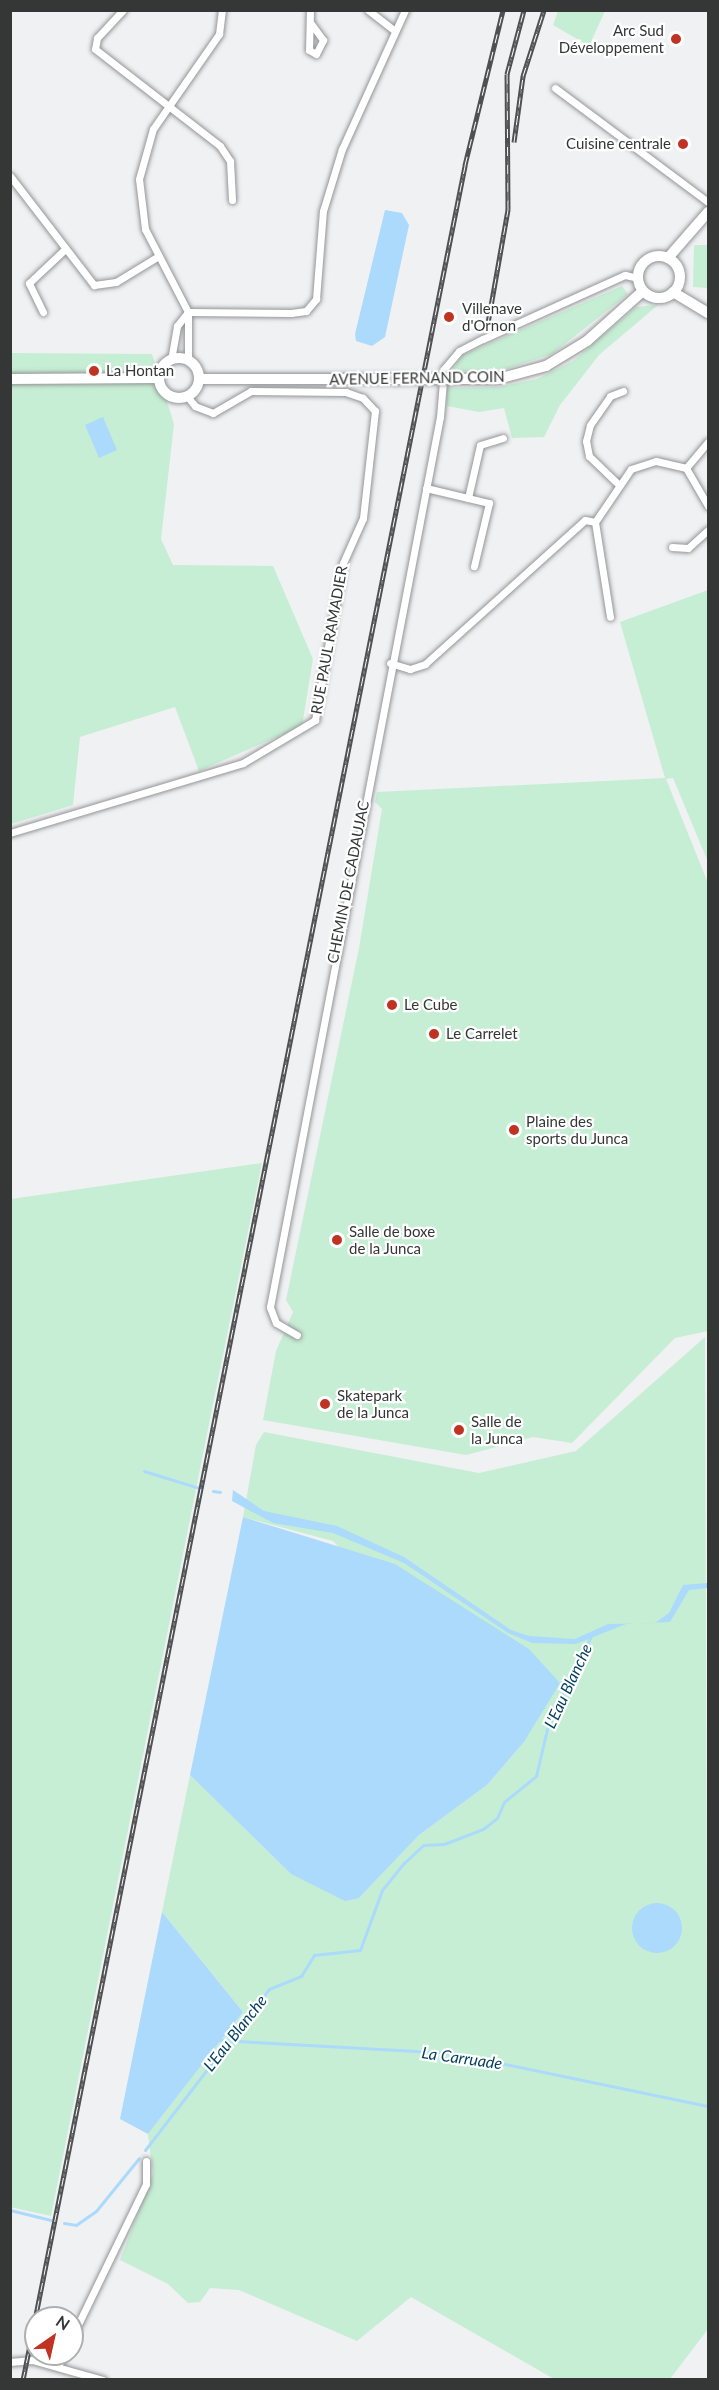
<!DOCTYPE html>
<meta charset="utf-8">
<style>
body{margin:0}
#map{position:relative;width:719px;height:2390px;overflow:hidden;background:#f0f1f3;font-family:Lato,sans-serif}
div>[style]{position:absolute}
.green>*{inset:0;background:#c6eed4}
.water>*{inset:0;background:#abdafc}
.round{border-radius:50%}
.stream>*{height:3px;margin:-1.5px;padding:0 1.5px;transform-origin:1.5px;border-radius:1.5px;background:#abdafc}
.roads{filter:drop-shadow(0 0 2px #949597) drop-shadow(0 0 2px #949597)}
.street>*{height:7px;margin:-3.5px;padding:0 3.5px;transform-origin:3.5px;border-radius:3.5px;background:#fff}
.secondary>*{height:10px;margin:-5px;padding:0 5px;transform-origin:5px;border-radius:5px;background:#fff}
.secondary>.ring{margin:-5px;padding:0;box-sizing:content-box;background:none;border:10px solid #fff;border-radius:50%}
.rail>*{height:5px;margin-top:-2.5px;transform-origin:0;background:repeating-linear-gradient(90deg,#fff 0 9px,#4f5051 0 18px);box-sizing:border-box;border-block:2px solid #4f5051}
.bridges{filter:drop-shadow(0 0 2px #949597) drop-shadow(0 0 2px #949597)}
.secondary-bridge>*{height:10px;margin:-5px;padding:0 5px;transform-origin:5px;border-radius:5px;background:#fff}
.dots>*{width:16px;height:16px;translate:-50% -50%;box-sizing:border-box;border:3px solid #fff;border-radius:50%}
span{translate:-50% -50%;white-space:nowrap;text-align:center;line-height:1.15;-webkit-text-stroke:4.5px #fff;paint-order:stroke}
.poi-label{font-size:15px;color:#353636}
.right{translate:-100% -50%;text-align:right}
.left{translate:0 -50%;text-align:left}
.street-label{font-size:15px;color:#353636}
.water-label{font-size:16px;color:#023e5e;font-style:italic}
.frame{position:absolute;inset:0;border:12px solid #353636;pointer-events:none}
.north{position:absolute;left:24px;top:2306px;width:60px;height:60px;box-sizing:border-box;background:#fff;border:2px solid #aeafaf;border-radius:50%;rotate:34deg;font-size:16px;font-weight:700;line-height:24px;text-align:center;color:#353636}
.north::after{content:'';display:block;margin:auto;width:21px;height:27px;background:#c03322;clip-path:polygon(50% 0,100% 100%,50% 72%,0 100%)}
</style>
<div id="map">
<div class="green">
<i style="clip-path:polygon(558px 11px,558px 10px,605px 11px,589px 46px,553px 25px)"></i>
<i style="clip-path:polygon(694px 245px,708px 245px,708px 288px,693px 287px)"></i>
<i style="clip-path:polygon(622px 286px,628px 294px,552px 354px,506px 369px,451px 372px,463px 355px)"></i>
<i style="clip-path:polygon(658px 305px,599px 355px,560px 405px,544px 437px,512px 438px,504px 408px,479px 412px,447px 406px,447px 388px,499px 387px,537px 379px,573px 361px,636px 307px)"></i>
<i style="clip-path:polygon(11px 353px,152px 354px,174px 424px,161px 539px,173px 565px,273px 566px,313px 659px,302px 726px,199px 771px,175px 707px,80px 737px,73px 805px,11px 824px)"></i>
<i style="clip-path:polygon(708px 590px,708px 862px,673px 778px,666px 779px,708px 883px,708px 1331px,675px 1338px,572px 1443px,533px 1437px,466px 1455px,263px 1420px,276px 1351px,293px 1312px,286px 1300px,359px 948px,382px 809px,375px 802px,377px 792px,665px 778px,620px 622px)"></i>
<i style="clip-path:polygon(262px 1163px,209px 1424px,51px 2216px,10px 2207px,11px 1199px)"></i>
<i style="clip-path:polygon(705px 1337px,708px 2329px,670px 2379px,554px 2379px,411px 2297px,357px 2341px,239px 2290px,210px 2288px,200px 2302px,188px 2303px,168px 2284px,120px 2260px,153px 2174px,148px 2134px,243px 2012px,162px 1912px,190px 1775px,291px 1874px,359px 1898px,419px 1835px,487px 1785px,524px 1742px,333px 1541px,243px 1517px,256px 1445px,264px 1432px,479px 1473px,576px 1451px)"></i>
</div>
<div class="water">
<i style="clip-path:polygon(385px 210px,402px 213px,409px 225px,385px 337px,372px 346px,356px 341px,355px 334px)"></i>
<i style="clip-path:polygon(103px 417px,117px 450px,99px 458px,85px 425px)"></i>
<i style="clip-path:polygon(233px 1490px,264px 1511px,337px 1526px,404px 1557px,511px 1630px,529px 1636px,575px 1639px,608px 1624px,655px 1623px,669px 1613px,683px 1585px,708px 1583px,708px 1588px,689px 1590px,670px 1622px,626px 1624px,576px 1644px,532px 1643px,508px 1633px,404px 1563px,333px 1533px,273px 1523px,232px 1501px)"></i>
<i style="clip-path:polygon(243px 1517px,395px 1564px,529px 1649px,560px 1683px,524px 1742px,487px 1785px,419px 1835px,359px 1898px,345px 1901px,291px 1874px,190px 1775px)"></i>
<i class="round" style="left:632px;top:1903px;width:50px;height:50px"></i>
<i style="clip-path:polygon(162px 1912px,243px 2012px,148px 2134px,120px 2119px)"></i>
</div>
<div class="stream">
<i style="left:144px;top:1471px;width:58px;rotate:17.2deg"></i>
<i style="left:213px;top:1491px;width:7px;rotate:8deg"></i>
<i style="left:219px;top:2040px;width:233px;rotate:3.2deg"></i>
<i style="left:452px;top:2053px;width:261px;rotate:11.7deg"></i>
<i style="left:145px;top:2150px;width:203px;rotate:-52.4deg"></i>
<i style="left:269px;top:1989px;width:35px;rotate:-22deg"></i>
<i style="left:301px;top:1976px;width:25px;rotate:-58deg"></i>
<i style="left:314px;top:1955px;width:46px;rotate:-6.2deg"></i>
<i style="left:360px;top:1950px;width:64px;rotate:-69.9deg"></i>
<i style="left:382px;top:1890px;width:35px;rotate:-51deg"></i>
<i style="left:404px;top:1863px;width:26px;rotate:-43deg"></i>
<i style="left:423px;top:1845px;width:21px;rotate:-3deg"></i>
<i style="left:444px;top:1844px;width:42px;rotate:-21deg"></i>
<i style="left:483px;top:1829px;width:18px;rotate:-38deg"></i>
<i style="left:497px;top:1818px;width:17px;rotate:-66deg"></i>
<i style="left:504px;top:1802px;width:41px;rotate:-39.1deg"></i>
<i style="left:536px;top:1776px;width:48px;rotate:-76.8deg"></i>
<i style="left:547px;top:1729px;width:103px;rotate:-64.7deg"></i>
<i style="left:10px;top:2210px;width:42px;rotate:13.7deg"></i>
<i style="left:64px;top:2223px;width:12px;rotate:9deg"></i>
<i style="left:76px;top:2225px;width:24px;rotate:-35deg"></i>
<i style="left:96px;top:2211px;width:68px;rotate:-50.9deg"></i>
</div>
<div class="roads">
<div class="street">
<i style="left:123px;top:10px;width:38px;rotate:133deg"></i>
<i style="left:97px;top:38px;width:11px;rotate:100deg"></i>
<i style="left:95px;top:49px;width:158px;rotate:37.8deg"></i>
<i style="left:220px;top:146px;width:18px;rotate:56deg"></i>
<i style="left:230px;top:161px;width:39px;rotate:87deg"></i>
<i style="left:310px;top:10px;width:40px;rotate:91.4deg"></i>
<i style="left:309px;top:50px;width:8px;rotate:30deg"></i>
<i style="left:316px;top:54px;width:16px;rotate:-63deg"></i>
<i style="left:323px;top:40px;width:22px;rotate:-126deg"></i>
<i style="left:368px;top:10px;width:31px;rotate:38deg"></i>
<i style="left:555px;top:88px;width:191px;rotate:36.7deg"></i>
<i style="left:10px;top:176px;width:138px;rotate:52.4deg"></i>
<i style="left:94px;top:285px;width:22px;rotate:-8deg"></i>
<i style="left:116px;top:282px;width:48px;rotate:-31.4deg"></i>
<i style="left:43px;top:312px;width:32px;rotate:-116deg"></i>
<i style="left:29px;top:283px;width:48px;rotate:-43.3deg"></i>
<i style="left:188px;top:312px;width:103px;rotate:0.6deg"></i>
<i style="left:291px;top:313px;width:15px;rotate:-8deg"></i>
<i style="left:306px;top:311px;width:16px;rotate:-50deg"></i>
<i style="left:316px;top:299px;width:88px;rotate:-85.5deg"></i>
<i style="left:323px;top:211px;width:65px;rotate:-73deg"></i>
<i style="left:342px;top:149px;width:153px;rotate:-65.6deg"></i>
<i style="left:171px;top:360px;width:35px;rotate:-80deg"></i>
<i style="left:177px;top:326px;width:18px;rotate:-52deg"></i>
<i style="left:188px;top:360px;width:48px;rotate:-90deg"></i>
<i style="left:188px;top:312px;width:93px;rotate:-117.4deg"></i>
<i style="left:145px;top:229px;width:50px;rotate:-96.8deg"></i>
<i style="left:139px;top:179px;width:52px;rotate:-74.4deg"></i>
<i style="left:153px;top:129px;width:116px;rotate:-55.2deg"></i>
<i style="left:219px;top:34px;width:24px;rotate:-83deg"></i>
<i style="left:686px;top:468px;width:44px;rotate:59.9deg"></i>
<i style="left:617px;top:483px;width:39px;rotate:-136deg"></i>
<i style="left:589px;top:456px;width:15px;rotate:-101deg"></i>
<i style="left:586px;top:441px;width:16px;rotate:-76deg"></i>
<i style="left:590px;top:425px;width:35px;rotate:-55deg"></i>
<i style="left:610px;top:396px;width:14px;rotate:-21deg"></i>
<i style="left:426px;top:488px;width:65px;rotate:13.4deg"></i>
<i style="left:489px;top:503px;width:65px;rotate:103.4deg"></i>
<i style="left:468px;top:498px;width:54px;rotate:-77.2deg"></i>
<i style="left:480px;top:445px;width:24px;rotate:-17deg"></i>
<i style="left:595px;top:522px;width:64px;rotate:-55.8deg"></i>
<i style="left:631px;top:469px;width:26px;rotate:-18deg"></i>
<i style="left:656px;top:461px;width:31px;rotate:13deg"></i>
<i style="left:686px;top:468px;width:34px;rotate:-50deg"></i>
<i style="left:672px;top:547px;width:16px;rotate:4deg"></i>
<i style="left:688px;top:548px;width:27px;rotate:-42deg"></i>
<i style="left:390px;top:663px;width:21px;rotate:17deg"></i>
<i style="left:410px;top:669px;width:16px;rotate:-18deg"></i>
<i style="left:425px;top:664px;width:215px;rotate:-42deg"></i>
<i style="left:585px;top:520px;width:10px;rotate:11deg"></i>
<i style="left:595px;top:522px;width:96px;rotate:81deg"></i>
<i style="left:10px;top:833px;width:243px;rotate:-16.7deg"></i>
<i style="left:243px;top:763px;width:84px;rotate:-30.8deg"></i>
<i style="left:315px;top:720px;width:159px;rotate:-79.9deg"></i>
<i style="left:343px;top:563px;width:49px;rotate:-66deg"></i>
<i style="left:363px;top:518px;width:108px;rotate:-83.6deg"></i>
<i style="left:375px;top:411px;width:18px;rotate:-133deg"></i>
<i style="left:363px;top:398px;width:18px;rotate:-161deg"></i>
<i style="left:346px;top:392px;width:95px;rotate:-179.4deg"></i>
<i style="left:251px;top:391px;width:44px;rotate:149.9deg"></i>
<i style="left:213px;top:413px;width:19px;rotate:-159deg"></i>
<i style="left:195px;top:406px;width:13px;rotate:-129deg"></i>
<i style="left:297px;top:1335px;width:24px;rotate:-150deg"></i>
<i style="left:276px;top:1323px;width:17px;rotate:-111deg"></i>
<i style="left:270px;top:1307px;width:906px;rotate:-79.19deg"></i>
<i style="left:440px;top:417px;width:48px;rotate:-85.2deg"></i>
<i style="left:444px;top:369px;width:23px;rotate:-50deg"></i>
<i style="left:459px;top:351px;width:27px;rotate:-27deg"></i>
<i style="left:483px;top:339px;width:156px;rotate:-24.3deg"></i>
<i style="left:625px;top:275px;width:13px;rotate:13deg"></i>
<i style="left:72px;top:2337px;width:170px;rotate:-64.2deg"></i>
<i style="left:146px;top:2184px;width:23px;rotate:-90deg"></i>
<i style="left:10px;top:2362px;width:22px;rotate:-5deg"></i>
<i style="left:32px;top:2360px;width:74px;rotate:15.7deg"></i>
<i style="left:58px;top:2366px;width:13px;rotate:-63deg"></i>
</div>
<div class="secondary">
<i class="ring" style="left:638px;top:256px;width:32px;height:32px"></i>
<i style="left:668px;top:258px;width:61px;rotate:-49deg"></i>
<i style="left:673px;top:292px;width:41px;rotate:31deg"></i>
<i class="ring" style="left:159px;top:358px;width:30px;height:30px"></i>
<i style="left:10px;top:379px;width:149px;rotate:-0.4deg"></i>
<i style="left:199px;top:379px;width:198px"></i>
<i style="left:449px;top:379px;width:49px"></i>
<i style="left:498px;top:379px;width:50px;rotate:-15.2deg"></i>
<i style="left:546px;top:366px;width:48px;rotate:-31.4deg"></i>
<i style="left:587px;top:341px;width:75px;rotate:-41.8deg"></i>
</div>
</div>
<div class="rail">
<i style="left:514px;top:142px;width:67px;rotate:-82.2deg"></i>
<i style="left:523px;top:76px;width:69px;rotate:-72.3deg"></i>
<i style="left:488px;top:323px;width:116px;rotate:-80deg"></i>
<i style="left:508px;top:209px;width:135px;rotate:-90.4deg"></i>
<i style="left:507px;top:74px;width:66px;rotate:-75.1deg"></i>
<i style="left:23px;top:2380px;width:2259px;rotate:-78.71deg"></i>
<i style="left:465px;top:165px;width:160px;rotate:-76.2deg"></i>
</div>
<div class="bridges">
<div class="secondary-bridge">
<i style="left:397px;top:379px;width:52px"></i>
</div>
</div>
<div class="dots">
<i style="left:676px;top:39px;background:#c03322"></i>
<i style="left:683px;top:144px;background:#c03322"></i>
<i style="left:449px;top:317px;background:#c03322"></i>
<i style="left:94px;top:371px;background:#c03322"></i>
<i style="left:392px;top:1005px;background:#c03322"></i>
<i style="left:434px;top:1034px;background:#c03322"></i>
<i style="left:514px;top:1130px;background:#c03322"></i>
<i style="left:337px;top:1240px;background:#c03322"></i>
<i style="left:325px;top:1404px;background:#c03322"></i>
<i style="left:459px;top:1430px;background:#c03322"></i>
</div>
<div class="poi-label">
<span class="right" style="left:664px;top:39px">Arc Sud<br>Développement</span>
<span class="right" style="left:671px;top:144px">Cuisine centrale</span>
<span class="left" style="left:462px;top:317px">Villenave<br>d'Ornon</span>
<span class="left" style="left:106px;top:371px">La Hontan</span>
<span class="left" style="left:404px;top:1005px">Le Cube</span>
<span class="left" style="left:446px;top:1034px">Le Carrelet</span>
<span class="left" style="left:526px;top:1130px">Plaine des<br>sports du Junca</span>
<span class="left" style="left:349px;top:1240px">Salle de boxe<br>de la Junca</span>
<span class="left" style="left:337px;top:1404px">Skatepark<br>de la Junca</span>
<span class="left" style="left:471px;top:1430px">Salle de<br>la Junca</span>
</div>
<div class="street-label">
<span style="left:417px;top:378px;rotate:-1deg">AVENUE FERNAND COIN</span>
<span style="left:329px;top:640px;rotate:-80deg">RUE PAUL RAMADIER</span>
<span style="left:348px;top:882px;rotate:-79deg">CHEMIN DE CADAUJAC</span>
</div>
<div class="water-label">
<span style="left:568px;top:1686px;rotate:-65deg">L'Eau Blanche</span>
<span style="left:235px;top:2033px;rotate:-52deg">L'Eau Blanche</span>
<span style="left:462px;top:2058px;rotate:8deg">La Carruade</span>
</div>
<div class="frame"></div>
<div class="north">N</div>
</div>
